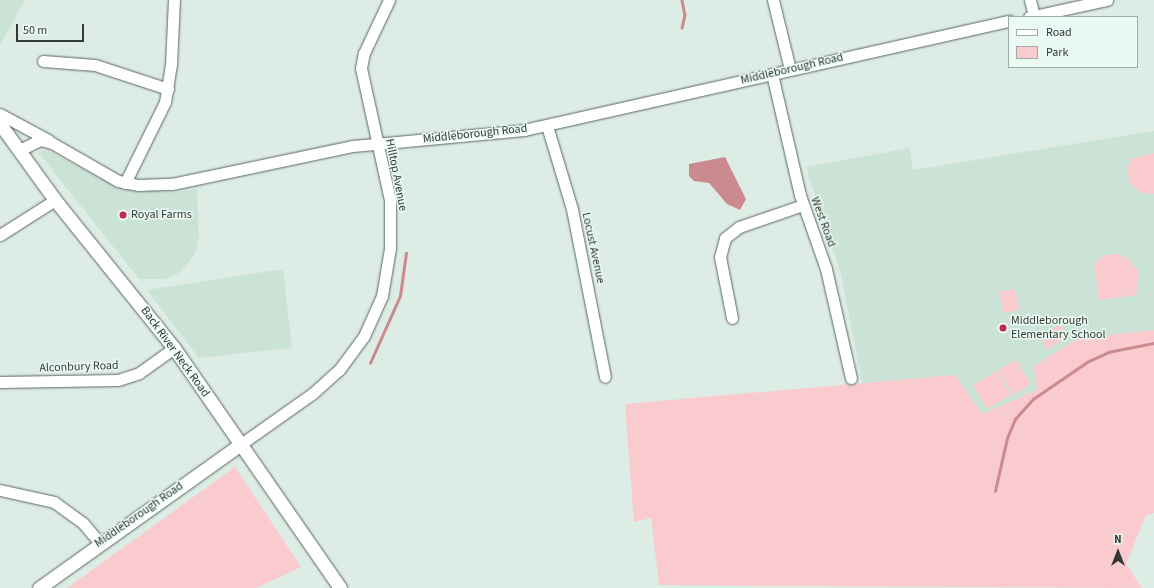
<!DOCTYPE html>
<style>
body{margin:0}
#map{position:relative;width:1154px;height:588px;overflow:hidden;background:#ddece5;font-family:"Source Sans 3",sans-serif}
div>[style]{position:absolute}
.built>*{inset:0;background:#cbe2d7}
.green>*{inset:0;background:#facbce}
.water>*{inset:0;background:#cb8a8f}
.stream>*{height:2.5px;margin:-1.25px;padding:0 1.25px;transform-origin:1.25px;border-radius:1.25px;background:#cb8a8f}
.roads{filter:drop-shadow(0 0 1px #596660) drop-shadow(0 0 1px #596660)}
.minor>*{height:11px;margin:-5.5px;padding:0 5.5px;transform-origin:5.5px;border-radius:5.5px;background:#fff}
.tertiary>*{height:13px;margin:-6.5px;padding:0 6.5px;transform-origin:6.5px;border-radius:6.5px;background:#fff}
.dots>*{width:11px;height:11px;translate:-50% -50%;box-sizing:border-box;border:2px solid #eafaf2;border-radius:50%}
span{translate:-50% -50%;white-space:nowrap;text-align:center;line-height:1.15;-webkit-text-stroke:3px #eafaf2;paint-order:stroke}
.street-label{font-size:12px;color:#323835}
.poi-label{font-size:12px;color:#323835}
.left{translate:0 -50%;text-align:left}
.legend{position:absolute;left:1008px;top:16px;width:130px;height:52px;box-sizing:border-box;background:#eafaf2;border:1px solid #a0aca6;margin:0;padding:5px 7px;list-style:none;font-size:12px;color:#323835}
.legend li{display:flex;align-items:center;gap:8px;height:20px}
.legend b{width:20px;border:1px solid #a0aca6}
.north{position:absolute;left:1098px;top:532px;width:40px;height:40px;-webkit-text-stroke:3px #eafaf2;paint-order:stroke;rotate:0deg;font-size:11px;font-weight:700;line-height:16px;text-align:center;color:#323835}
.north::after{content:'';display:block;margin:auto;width:14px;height:18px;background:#323835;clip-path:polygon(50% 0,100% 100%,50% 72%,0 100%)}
.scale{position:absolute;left:16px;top:24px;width:68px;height:18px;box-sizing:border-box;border:2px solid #323835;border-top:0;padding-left:5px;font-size:12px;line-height:14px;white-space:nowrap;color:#323835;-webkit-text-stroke:3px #eafaf2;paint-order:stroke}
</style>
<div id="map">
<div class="built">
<i style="clip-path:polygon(0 0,25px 0,0 45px)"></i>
<i style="clip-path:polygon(1154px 131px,1154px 400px,886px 446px,874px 382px,862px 383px,841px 274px,806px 167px,910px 148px,913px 170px)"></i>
<i style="clip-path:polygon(47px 150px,120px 188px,177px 192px,197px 189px,199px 238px,195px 254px,180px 272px,165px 279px,139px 279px,38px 152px)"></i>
<i style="clip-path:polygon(283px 269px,292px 348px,199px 358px,147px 290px)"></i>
</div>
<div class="green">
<i style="clip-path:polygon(1154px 153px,1154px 194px,1142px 193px,1131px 185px,1127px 171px,1130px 159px)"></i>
<i style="clip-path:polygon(1118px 254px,1130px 260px,1139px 273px,1136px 295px,1099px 300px,1094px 264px,1105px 255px)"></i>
<i style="clip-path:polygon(1015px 289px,1019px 310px,1003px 313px,999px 292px)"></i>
<i style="clip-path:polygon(1059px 324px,1068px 335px,1048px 350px,1040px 338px)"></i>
<i style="clip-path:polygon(1154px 330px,1154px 513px,1146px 515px,1126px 564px,1142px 588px,659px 585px,651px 518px,634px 522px,625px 404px,955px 375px,982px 414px,1037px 390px,1034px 366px,1077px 339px)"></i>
<i style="clip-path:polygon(1016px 360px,1031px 384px,1013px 395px,998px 370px)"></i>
<i style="clip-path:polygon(997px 371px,1011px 395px,987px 409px,973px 385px)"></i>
<i style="clip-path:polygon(235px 467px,301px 567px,256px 588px,67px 588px)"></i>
</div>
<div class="water">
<i style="clip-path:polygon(725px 157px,746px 199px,740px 210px,727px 204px,709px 183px,694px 181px,689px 176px,689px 164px)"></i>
</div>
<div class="stream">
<i style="left:682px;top:0;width:15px;rotate:79deg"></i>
<i style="left:685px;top:15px;width:13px;rotate:103deg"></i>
<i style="left:370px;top:363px;width:73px;rotate:-65.9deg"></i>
<i style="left:400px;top:296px;width:43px;rotate:-82.1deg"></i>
<i style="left:995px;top:491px;width:54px;rotate:-77.2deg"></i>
<i style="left:1007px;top:438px;width:21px;rotate:-67deg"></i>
<i style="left:1015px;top:419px;width:27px;rotate:-48deg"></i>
<i style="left:1033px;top:399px;width:65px;rotate:-34.4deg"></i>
<i style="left:1087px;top:362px;width:23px;rotate:-25deg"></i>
<i style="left:1108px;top:352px;width:47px;rotate:-11.1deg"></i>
</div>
<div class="roads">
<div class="minor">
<i style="left:773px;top:0;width:71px;rotate:76.2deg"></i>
<i style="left:1030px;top:0;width:16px;rotate:76deg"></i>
<i style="left:1029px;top:17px;width:80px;rotate:-12.3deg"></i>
<i style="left:43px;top:61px;width:52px;rotate:4.4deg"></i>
<i style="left:95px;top:65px;width:77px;rotate:18.2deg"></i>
<i style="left:772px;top:74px;width:124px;rotate:77deg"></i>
<i style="left:800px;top:195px;width:78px;rotate:70.6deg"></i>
<i style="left:826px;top:269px;width:112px;rotate:77.1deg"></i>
<i style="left:0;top:114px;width:55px;rotate:28.4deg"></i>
<i style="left:547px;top:126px;width:87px;rotate:73.2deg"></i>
<i style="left:572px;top:209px;width:171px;rotate:78.9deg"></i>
<i style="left:20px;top:150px;width:22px;rotate:-27deg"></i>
<i style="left:40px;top:140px;width:12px;rotate:14deg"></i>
<i style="left:52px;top:143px;width:76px;rotate:29.9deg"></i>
<i style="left:118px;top:181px;width:20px;rotate:11deg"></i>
<i style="left:138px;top:185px;width:34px;rotate:-2deg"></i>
<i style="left:172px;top:184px;width:185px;rotate:-11.9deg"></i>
<i style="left:353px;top:146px;width:172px;rotate:-5.3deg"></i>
<i style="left:524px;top:130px;width:497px;rotate:-12.7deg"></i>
<i style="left:125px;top:183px;width:90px;rotate:-63.7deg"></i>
<i style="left:165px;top:102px;width:37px;rotate:-81deg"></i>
<i style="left:171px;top:65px;width:65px;rotate:-87.4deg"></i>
<i style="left:0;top:235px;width:65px;rotate:-32.5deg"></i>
<i style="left:732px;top:318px;width:62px;rotate:-101.1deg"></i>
<i style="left:720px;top:257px;width:20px;rotate:-75deg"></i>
<i style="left:725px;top:238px;width:18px;rotate:-38deg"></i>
<i style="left:739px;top:227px;width:68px;rotate:-19deg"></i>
<i style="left:0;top:382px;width:118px;rotate:-1deg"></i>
<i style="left:118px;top:380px;width:22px;rotate:-18deg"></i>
<i style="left:139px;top:373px;width:43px;rotate:-35.5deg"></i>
<i style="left:241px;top:444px;width:87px;rotate:-35.2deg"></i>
<i style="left:312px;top:394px;width:36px;rotate:-42deg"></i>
<i style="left:339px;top:370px;width:42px;rotate:-53.7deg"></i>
<i style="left:364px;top:336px;width:44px;rotate:-65.8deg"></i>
<i style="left:382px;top:296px;width:49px;rotate:-80.5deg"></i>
<i style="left:390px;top:248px;width:48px;rotate:-90deg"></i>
<i style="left:390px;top:200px;width:135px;rotate:-102.4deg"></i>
<i style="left:361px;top:68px;width:15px;rotate:-79deg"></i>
<i style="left:364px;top:53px;width:59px;rotate:-64.7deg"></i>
<i style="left:0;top:490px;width:55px;rotate:12.5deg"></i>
<i style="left:54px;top:502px;width:36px;rotate:36deg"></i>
<i style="left:83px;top:523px;width:25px;rotate:50deg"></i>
</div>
<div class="tertiary">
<i style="left:0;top:124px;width:94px;rotate:54.1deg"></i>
<i style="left:55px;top:200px;width:190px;rotate:51.2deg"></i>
<i style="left:174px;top:348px;width:292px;rotate:55.3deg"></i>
<i style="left:39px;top:588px;width:248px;rotate:-35.5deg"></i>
</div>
</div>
<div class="dots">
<i style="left:123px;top:215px;background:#bb2a4a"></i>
<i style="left:1003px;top:328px;background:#bb2a4a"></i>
</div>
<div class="street-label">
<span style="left:792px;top:69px;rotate:-13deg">Middleborough Road</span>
<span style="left:475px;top:134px;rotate:-6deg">Middleborough Road</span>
<span style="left:396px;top:175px;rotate:79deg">Hilltop Avenue</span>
<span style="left:823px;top:222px;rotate:70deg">West Road</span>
<span style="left:593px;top:248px;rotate:78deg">Locust Avenue</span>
<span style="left:175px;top:352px;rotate:54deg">Back River Neck Road</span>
<span style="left:79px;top:367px;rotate:-2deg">Alconbury Road</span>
<span style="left:139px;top:515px;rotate:-35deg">Middleborough Road</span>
</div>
<div class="poi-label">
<span class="left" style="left:131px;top:215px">Royal Farms</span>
<span class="left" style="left:1011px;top:328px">Middleborough<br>Elementary School</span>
</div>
<ul class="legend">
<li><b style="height:5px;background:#fff"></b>Road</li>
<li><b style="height:11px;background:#facbce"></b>Park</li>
</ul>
<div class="north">N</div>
<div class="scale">50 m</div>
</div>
